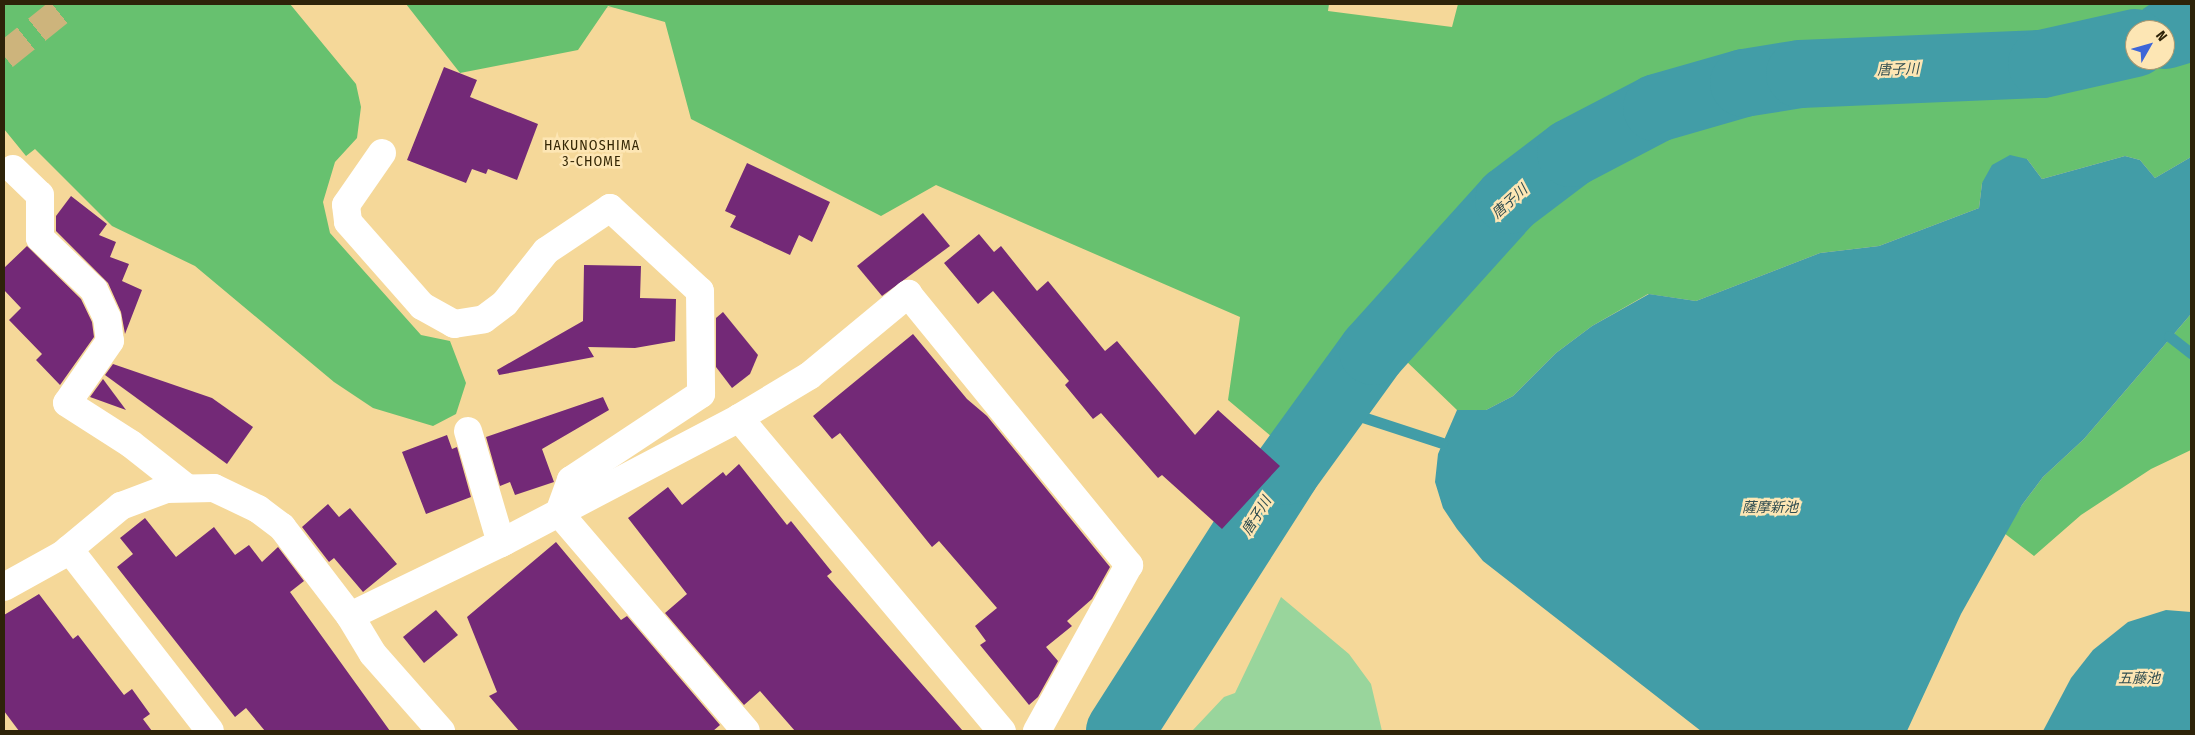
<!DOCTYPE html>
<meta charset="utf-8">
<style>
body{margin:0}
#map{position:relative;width:2195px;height:735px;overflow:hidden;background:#f5d899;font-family:"Fira Sans Condensed","Noto Sans JP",sans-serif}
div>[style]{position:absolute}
.green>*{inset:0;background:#99d59c}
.forest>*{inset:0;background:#67c16f}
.water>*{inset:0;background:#429da7}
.stream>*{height:11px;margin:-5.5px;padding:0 5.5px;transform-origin:5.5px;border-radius:5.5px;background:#429da7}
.river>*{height:68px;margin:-34px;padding:0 34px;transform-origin:34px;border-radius:34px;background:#429da7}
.building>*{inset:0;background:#732977}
.highway-tunnel>*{height:28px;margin-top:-14px;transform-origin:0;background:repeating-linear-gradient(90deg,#cdb47c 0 28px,transparent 0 42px)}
.minor>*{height:28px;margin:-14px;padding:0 14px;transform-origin:14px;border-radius:14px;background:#fff}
span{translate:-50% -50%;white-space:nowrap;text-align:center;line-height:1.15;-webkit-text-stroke:5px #fde6b4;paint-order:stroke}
.water-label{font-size:14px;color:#304d50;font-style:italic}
.neighbourhood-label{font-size:14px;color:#352705;letter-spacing:1px}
.frame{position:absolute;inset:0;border:5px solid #2e2309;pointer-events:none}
.north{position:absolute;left:2125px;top:20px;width:50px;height:50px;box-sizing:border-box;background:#fde6b4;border:1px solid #aa9870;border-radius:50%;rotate:52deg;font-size:14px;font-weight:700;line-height:20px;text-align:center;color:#2e2309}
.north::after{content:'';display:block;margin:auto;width:18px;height:22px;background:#3e66d8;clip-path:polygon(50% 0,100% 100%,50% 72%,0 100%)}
</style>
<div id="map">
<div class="green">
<i style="clip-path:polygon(1281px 597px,1349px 654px,1371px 684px,1382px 731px,1192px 731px,1224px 697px,1235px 693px)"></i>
</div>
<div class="forest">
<i style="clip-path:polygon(4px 4px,290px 4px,356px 84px,361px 107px,357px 138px,335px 162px,323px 202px,330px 233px,421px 335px,450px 341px,466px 383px,456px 414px,433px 426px,373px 408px,334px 382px,195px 266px,112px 226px,35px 149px,26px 156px,4px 129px)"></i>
<i style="clip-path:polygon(evenodd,406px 4px,1329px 4px,1328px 11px,1452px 27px,1458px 4px,2191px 4px,2191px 157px,2155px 178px,2140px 160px,2125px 156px,2042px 179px,2027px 159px,1982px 183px,1979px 208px,1879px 246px,1820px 253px,1696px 301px,1648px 294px,1592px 326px,1556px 353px,1513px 396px,1486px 410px,1457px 410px,1404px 359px,1320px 453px,1272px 437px,1228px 400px,1240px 317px,936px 185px,881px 216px,691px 119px,665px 22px,608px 6px,578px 50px,460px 73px,406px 4px,2135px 30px,2165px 30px,2165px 60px,2135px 60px,2135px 30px)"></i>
<i style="clip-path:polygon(2191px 314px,2191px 450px,2151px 469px,2081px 515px,2034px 556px,2004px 533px,2022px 505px,2043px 477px,2084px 439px)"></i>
</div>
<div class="water">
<i style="clip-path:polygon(2010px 155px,2027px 159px,2042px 179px,2125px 156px,2140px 160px,2155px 178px,2191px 157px,2191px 314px,2084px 439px,2043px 477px,2022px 505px,1961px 614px,1907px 731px,1701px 731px,1483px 561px,1457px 529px,1443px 508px,1435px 482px,1438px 454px,1457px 410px,1486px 410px,1513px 396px,1556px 353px,1592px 326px,1649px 294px,1696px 301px,1820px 253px,1879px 246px,1979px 208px,1982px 183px,1992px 165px)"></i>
<i style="clip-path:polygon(2166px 610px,2191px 612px,2191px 731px,2043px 731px,2071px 678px,2093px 650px,2128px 622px)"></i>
</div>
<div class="stream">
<i style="left:2169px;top:336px;width:28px;rotate:38deg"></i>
<i style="left:1332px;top:407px;width:116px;rotate:18.1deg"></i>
</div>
<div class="river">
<i style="left:2165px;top:35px;width:27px;rotate:-17deg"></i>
<i style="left:1120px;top:731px;width:308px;rotate:-57.4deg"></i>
<i style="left:1286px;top:471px;width:148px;rotate:-54.1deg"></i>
<i style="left:1373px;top:351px;width:203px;rotate:-48deg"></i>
<i style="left:1509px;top:200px;width:78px;rotate:-37.2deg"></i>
<i style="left:1571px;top:153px;width:97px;rotate:-27.6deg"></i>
<i style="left:1657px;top:108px;width:91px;rotate:-16deg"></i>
<i style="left:1744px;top:83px;width:57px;rotate:-9.1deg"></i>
<i style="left:1800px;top:74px;width:242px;rotate:-2.4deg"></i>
<i style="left:2042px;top:64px;width:95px;rotate:-12.7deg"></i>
</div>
<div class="building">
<i style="clip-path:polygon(444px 67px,477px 80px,470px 97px,538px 124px,517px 180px,488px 169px,486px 174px,472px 169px,466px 183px,407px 160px)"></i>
<i style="clip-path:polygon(747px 163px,830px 202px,812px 242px,799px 235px,790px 255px,730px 227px,736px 216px,725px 211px)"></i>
<i style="clip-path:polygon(71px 196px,107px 224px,99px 235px,116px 242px,110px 257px,129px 264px,122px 281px,142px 290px,125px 334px,121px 312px,108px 283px,56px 231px,56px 216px)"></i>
<i style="clip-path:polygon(923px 213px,950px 246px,882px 296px,857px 266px)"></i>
<i style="clip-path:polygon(979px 234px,994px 252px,1001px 246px,1037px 291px,1048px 281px,1105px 351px,1117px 341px,1195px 435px,1218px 410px,1280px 466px,1222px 529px,1162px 475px,1158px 478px,1101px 413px,1093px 419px,1065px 385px,1069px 381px,993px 291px,978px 304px,944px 263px)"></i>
<i style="clip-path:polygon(27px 246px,81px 299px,92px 322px,94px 337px,60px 385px,36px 360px,42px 354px,9px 320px,21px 308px,4px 290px,4px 268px)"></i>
<i style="clip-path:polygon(584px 265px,641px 266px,640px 298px,676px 299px,675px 341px,635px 348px,588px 347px,594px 357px,499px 375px,497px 370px,583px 321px)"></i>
<i style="clip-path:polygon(723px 312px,758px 355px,750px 374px,732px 388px,716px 367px,716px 318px)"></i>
<i style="clip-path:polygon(913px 334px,967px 399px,987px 416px,1110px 567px,1092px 599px,1067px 621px,1072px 626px,1046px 647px,1058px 661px,1038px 697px,1029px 705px,980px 645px,986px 641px,975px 626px,997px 608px,939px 541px,932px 547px,840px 433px,832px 439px,813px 416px)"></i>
<i style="clip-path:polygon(113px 364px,212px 398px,253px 427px,227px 464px,105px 375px)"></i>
<i style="clip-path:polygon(103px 379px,126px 410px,90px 397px)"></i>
<i style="clip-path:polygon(603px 397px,609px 410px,542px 449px,554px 482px,515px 495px,510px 482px,500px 486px,486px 437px)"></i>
<i style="clip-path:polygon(447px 435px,452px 449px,457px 447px,471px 497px,426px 514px,402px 452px)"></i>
<i style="clip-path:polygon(739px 464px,787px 525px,791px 521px,832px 572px,827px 576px,963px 731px,795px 731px,760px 691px,744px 705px,665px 613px,687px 594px,628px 518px,668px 487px,682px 505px,723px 472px,726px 476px)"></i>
<i style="clip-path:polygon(328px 504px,339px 517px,350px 508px,397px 564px,363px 592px,334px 558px,329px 562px,302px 527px)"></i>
<i style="clip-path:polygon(145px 518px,176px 557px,214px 527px,235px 555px,249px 545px,262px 562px,278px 547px,304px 581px,290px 592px,390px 731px,265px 731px,246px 708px,235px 717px,117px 567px,133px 554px,120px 538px)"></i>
<i style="clip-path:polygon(556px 542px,621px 620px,627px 616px,720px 725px,713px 731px,519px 731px,489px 696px,497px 692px,467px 617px)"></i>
<i style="clip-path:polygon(39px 594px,73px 639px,78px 635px,124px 695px,132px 689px,150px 714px,143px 719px,152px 731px,19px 731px,4px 711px,4px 615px)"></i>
<i style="clip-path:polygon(436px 610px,458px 635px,424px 663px,403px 637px)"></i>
</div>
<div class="highway-tunnel">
<i style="left:4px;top:56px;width:83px;rotate:-38.7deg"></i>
</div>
<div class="minor">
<i style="left:382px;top:153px;width:63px;rotate:124.7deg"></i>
<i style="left:346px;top:205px;width:17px;rotate:83deg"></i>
<i style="left:348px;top:222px;width:112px;rotate:48.6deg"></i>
<i style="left:422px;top:306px;width:37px;rotate:29deg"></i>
<i style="left:454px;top:324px;width:30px;rotate:-9deg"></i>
<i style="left:484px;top:319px;width:26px;rotate:-37deg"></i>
<i style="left:505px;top:303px;width:66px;rotate:-51.7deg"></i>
<i style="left:546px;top:251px;width:77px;rotate:-33.9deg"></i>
<i style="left:610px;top:208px;width:122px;rotate:42.7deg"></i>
<i style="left:700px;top:291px;width:103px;rotate:89.4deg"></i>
<i style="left:701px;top:394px;width:156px;rotate:146.5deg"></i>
<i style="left:571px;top:480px;width:35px;rotate:110deg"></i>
<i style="left:559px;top:513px;width:287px;rotate:49.4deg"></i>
<i style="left:13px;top:169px;width:37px;rotate:44deg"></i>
<i style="left:40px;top:195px;width:43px;rotate:90deg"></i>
<i style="left:40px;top:238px;width:75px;rotate:43.9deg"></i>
<i style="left:94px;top:290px;width:31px;rotate:65deg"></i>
<i style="left:107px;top:318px;width:23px;rotate:83deg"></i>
<i style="left:110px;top:341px;width:75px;rotate:124.7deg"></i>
<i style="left:67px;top:403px;width:76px;rotate:32.6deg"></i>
<i style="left:131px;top:444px;width:71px;rotate:38.2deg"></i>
<i style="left:739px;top:418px;width:409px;rotate:50deg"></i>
<i style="left:468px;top:431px;width:117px;rotate:73.6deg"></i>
<i style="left:69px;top:549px;width:230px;rotate:52.2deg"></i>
<i style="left:4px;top:587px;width:66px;rotate:-28.9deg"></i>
<i style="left:62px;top:555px;width:77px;rotate:-39.7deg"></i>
<i style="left:121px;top:506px;width:48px;rotate:-20.7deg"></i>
<i style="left:166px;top:489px;width:48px;rotate:-1.2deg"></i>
<i style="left:214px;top:488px;width:49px;rotate:25.5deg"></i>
<i style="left:258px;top:509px;width:30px;rotate:37deg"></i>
<i style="left:282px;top:527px;width:112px;rotate:52.6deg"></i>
<i style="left:350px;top:616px;width:44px;rotate:58.8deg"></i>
<i style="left:373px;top:654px;width:103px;rotate:48.6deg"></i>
<i style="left:350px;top:616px;width:172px;rotate:-25.8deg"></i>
<i style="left:505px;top:541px;width:264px;rotate:-27.7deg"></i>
<i style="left:739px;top:418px;width:82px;rotate:-31deg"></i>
<i style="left:809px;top:376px;width:129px;rotate:-39.6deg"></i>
<i style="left:908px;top:294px;width:350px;rotate:50.8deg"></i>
<i style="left:1129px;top:565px;width:190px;rotate:119deg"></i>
</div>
<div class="water-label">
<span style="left:1898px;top:70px;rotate:-2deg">唐子川</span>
<span style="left:1510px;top:202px;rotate:-42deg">唐子川</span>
<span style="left:1770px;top:508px">薩摩新池</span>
<span style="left:1257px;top:516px;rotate:-58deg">唐子川</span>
<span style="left:2139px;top:679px">五藤池</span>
</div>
<div class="neighbourhood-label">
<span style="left:592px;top:154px">HAKUNOSHIMA<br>3-CHOME</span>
</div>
<div class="frame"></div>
<div class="north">N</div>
</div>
